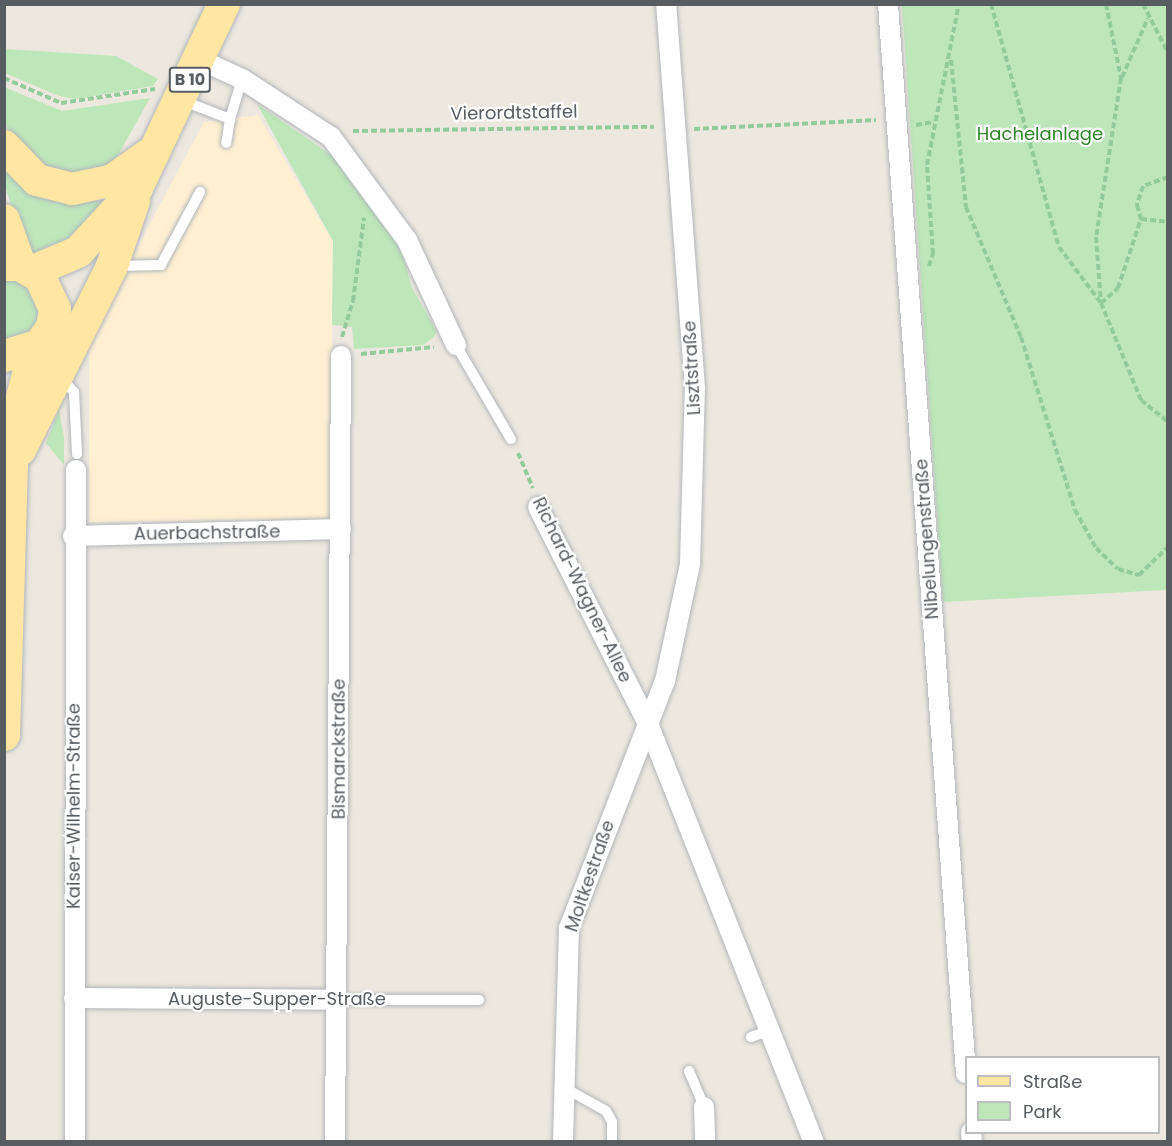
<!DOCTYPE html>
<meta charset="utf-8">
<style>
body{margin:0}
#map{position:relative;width:1172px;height:1146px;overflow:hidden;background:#ede8df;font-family:Poppins,sans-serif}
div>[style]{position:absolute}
.commercial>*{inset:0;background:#fff0d2}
.green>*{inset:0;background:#bde7b9}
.path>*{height:4px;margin-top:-2px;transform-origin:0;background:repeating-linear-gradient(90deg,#93cb9d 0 6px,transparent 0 9px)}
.roads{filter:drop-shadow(0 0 2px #b2b7bc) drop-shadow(0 0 2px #b2b7bc)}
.service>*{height:10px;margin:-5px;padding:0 5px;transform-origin:5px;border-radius:5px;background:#fff}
.minor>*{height:20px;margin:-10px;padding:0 10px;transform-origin:10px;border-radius:10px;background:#fff}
.primary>*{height:32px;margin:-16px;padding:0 16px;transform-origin:16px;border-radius:16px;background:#ffe6a2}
span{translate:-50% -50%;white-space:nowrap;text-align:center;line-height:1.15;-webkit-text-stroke:4.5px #fff;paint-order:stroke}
.shield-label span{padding:2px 4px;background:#fff;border:2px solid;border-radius:4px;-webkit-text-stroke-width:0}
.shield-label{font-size:16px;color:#585d62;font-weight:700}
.street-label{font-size:18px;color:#585d62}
.park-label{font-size:18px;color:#32842d}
.frame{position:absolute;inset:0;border:6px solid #585d62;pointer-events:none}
.legend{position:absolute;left:965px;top:1056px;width:195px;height:78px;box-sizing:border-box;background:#fff;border:2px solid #bcbec0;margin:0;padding:8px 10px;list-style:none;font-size:18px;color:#585d62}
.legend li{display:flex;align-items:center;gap:12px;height:30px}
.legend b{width:30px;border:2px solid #bcbec0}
</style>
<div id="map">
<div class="commercial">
<i style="clip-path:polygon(258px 115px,333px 241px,331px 519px,89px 522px,89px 338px,204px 122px)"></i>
</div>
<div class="green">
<i style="clip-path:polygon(902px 5px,1167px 5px,1167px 590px,943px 602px)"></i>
<i style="clip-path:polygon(5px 49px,116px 56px,158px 79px,153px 86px,75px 99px,59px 96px,5px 73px)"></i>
<i style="clip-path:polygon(4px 87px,62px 111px,150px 98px,107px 175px,55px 176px,28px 159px,6px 126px)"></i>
<i style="clip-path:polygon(257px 104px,347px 166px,400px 241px,411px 286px,437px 332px,433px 338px,423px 345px,354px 349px,352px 327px,332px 325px,333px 241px)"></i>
<i style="clip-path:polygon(4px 159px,105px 202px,107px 209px,43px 260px,30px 253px,22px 238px,5px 186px)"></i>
<i style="clip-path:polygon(5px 277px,30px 284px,41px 314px,32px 333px,5px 343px)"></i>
<i style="clip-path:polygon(59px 410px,64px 437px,64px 465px,46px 443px)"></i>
</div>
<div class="path">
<i style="left:991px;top:4px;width:252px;rotate:74.4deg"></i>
<i style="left:1059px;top:247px;width:70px;rotate:53.1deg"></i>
<i style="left:1101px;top:303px;width:105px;rotate:67.6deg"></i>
<i style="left:1141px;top:400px;width:35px;rotate:39deg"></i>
<i style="left:1106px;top:4px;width:76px;rotate:78.5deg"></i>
<i style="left:1121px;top:78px;width:161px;rotate:98.9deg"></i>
<i style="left:1096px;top:237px;width:66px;rotate:85.7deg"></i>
<i style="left:1101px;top:303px;width:23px;rotate:-41deg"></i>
<i style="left:1118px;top:288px;width:73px;rotate:-71.6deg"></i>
<i style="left:1143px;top:4px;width:55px;rotate:63deg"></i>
<i style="left:951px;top:60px;width:148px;rotate:84.2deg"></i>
<i style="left:966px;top:207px;width:141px;rotate:67.1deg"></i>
<i style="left:1021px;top:337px;width:181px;rotate:72.7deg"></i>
<i style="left:1075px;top:510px;width:43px;rotate:61.1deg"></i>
<i style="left:1096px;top:548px;width:30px;rotate:44deg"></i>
<i style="left:1118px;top:569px;width:22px;rotate:16deg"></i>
<i style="left:1139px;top:575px;width:40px;rotate:-44deg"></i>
<i style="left:1122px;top:77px;width:64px;rotate:-66.2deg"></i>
<i style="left:4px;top:78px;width:62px;rotate:23.7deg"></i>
<i style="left:61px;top:103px;width:95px;rotate:-8.5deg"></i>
<i style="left:916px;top:125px;width:17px;rotate:-10deg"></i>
<i style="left:694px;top:129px;width:182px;rotate:-2.8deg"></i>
<i style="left:353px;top:131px;width:301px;rotate:-0.8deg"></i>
<i style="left:1168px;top:177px;width:27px;rotate:160deg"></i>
<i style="left:1143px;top:186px;width:20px;rotate:108deg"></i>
<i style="left:1137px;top:205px;width:15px;rotate:74deg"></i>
<i style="left:1141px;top:219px;width:27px;rotate:6deg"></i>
<i style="left:929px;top:266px;width:13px;rotate:-72deg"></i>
<i style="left:933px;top:254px;width:89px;rotate:-93.9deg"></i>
<i style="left:927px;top:165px;width:164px;rotate:-78.8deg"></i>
<i style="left:342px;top:337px;width:38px;rotate:-73deg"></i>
<i style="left:353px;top:301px;width:84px;rotate:-82.5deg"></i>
<i style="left:361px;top:354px;width:73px;rotate:-5.5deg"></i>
<i style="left:518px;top:453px;width:38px;rotate:67deg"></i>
</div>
<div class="roads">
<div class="service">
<i style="left:181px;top:100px;width:53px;rotate:21.2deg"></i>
<i style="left:230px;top:119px;width:24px;rotate:99deg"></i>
<i style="left:230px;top:119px;width:42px;rotate:-73.3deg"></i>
<i style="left:116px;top:266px;width:45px;rotate:-1.3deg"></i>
<i style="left:161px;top:265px;width:83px;rotate:-61.9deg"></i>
<i style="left:456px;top:345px;width:109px;rotate:59.7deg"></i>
<i style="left:60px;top:377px;width:21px;rotate:47deg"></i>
<i style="left:74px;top:392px;width:62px;rotate:87.2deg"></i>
<i style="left:338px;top:1000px;width:141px"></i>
<i style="left:751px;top:1037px;width:18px;rotate:-19deg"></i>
<i style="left:689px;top:1071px;width:39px;rotate:67deg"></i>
<i style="left:563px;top:1087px;width:49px;rotate:29.2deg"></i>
<i style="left:606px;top:1111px;width:13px;rotate:61deg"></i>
<i style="left:612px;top:1122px;width:20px;rotate:90deg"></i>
</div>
<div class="minor">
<i style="left:888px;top:4px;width:1072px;rotate:85.83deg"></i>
<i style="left:201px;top:60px;width:45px;rotate:24.9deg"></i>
<i style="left:242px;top:79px;width:106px;rotate:33.1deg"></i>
<i style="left:331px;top:137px;width:128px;rotate:53.6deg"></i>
<i style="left:407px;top:240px;width:116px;rotate:65deg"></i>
<i style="left:538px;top:507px;width:246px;rotate:63.1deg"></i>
<i style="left:649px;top:726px;width:448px;rotate:68.4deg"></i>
<i style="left:73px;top:536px;width:268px;rotate:-1.5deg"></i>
<i style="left:74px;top:998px;width:264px;rotate:0.4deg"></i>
<i style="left:704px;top:1107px;width:35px;rotate:88deg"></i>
<i style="left:971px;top:1132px;width:10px;rotate:84deg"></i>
<i style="left:75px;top:1142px;width:672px;rotate:-89.91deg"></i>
<i style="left:335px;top:1142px;width:786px;rotate:-89.56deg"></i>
<i style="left:563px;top:1142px;width:214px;rotate:-88.4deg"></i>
<i style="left:569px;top:928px;width:265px;rotate:-68.8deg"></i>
<i style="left:665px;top:681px;width:120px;rotate:-77.9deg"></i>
<i style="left:690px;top:564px;width:176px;rotate:-88.4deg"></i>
<i style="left:695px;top:388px;width:385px;rotate:-94.3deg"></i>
</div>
<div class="primary">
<i style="left:4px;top:146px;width:47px;rotate:45.9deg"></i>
<i style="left:37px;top:180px;width:36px;rotate:14deg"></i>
<i style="left:72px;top:189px;width:40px;rotate:-12deg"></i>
<i style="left:111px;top:181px;width:49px;rotate:-35deg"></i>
<i style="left:4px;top:220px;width:48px;rotate:70.4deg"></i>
<i style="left:4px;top:265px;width:16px"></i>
<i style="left:20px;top:265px;width:23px;rotate:31deg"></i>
<i style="left:40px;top:277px;width:35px;rotate:65deg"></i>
<i style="left:55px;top:309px;width:18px;rotate:99deg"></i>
<i style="left:52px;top:327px;width:22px;rotate:124deg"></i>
<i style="left:40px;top:345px;width:38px;rotate:163deg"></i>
<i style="left:33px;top:271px;width:49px;rotate:-22.9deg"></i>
<i style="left:78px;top:252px;width:87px;rotate:-47.3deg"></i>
<i style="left:137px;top:188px;width:204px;rotate:-64.7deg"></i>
<i style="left:20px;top:450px;width:206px;rotate:-63.4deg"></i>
<i style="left:112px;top:266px;width:69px;rotate:-71.3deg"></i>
<i style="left:4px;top:735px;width:304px;rotate:-88.3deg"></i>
<i style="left:13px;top:431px;width:86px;rotate:-75.2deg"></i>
</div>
</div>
<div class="shield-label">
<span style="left:190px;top:80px">B 10</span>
</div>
<div class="street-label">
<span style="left:514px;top:113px;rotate:-1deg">Vierordtstaffel</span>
<span style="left:692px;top:368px;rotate:-93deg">Lisztstraße</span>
<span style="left:207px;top:533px;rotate:-1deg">Auerbachstraße</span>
<span style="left:927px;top:539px;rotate:-94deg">Nibelungenstraße</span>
<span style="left:582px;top:590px;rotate:64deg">Richard-Wagner-Allee</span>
<span style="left:339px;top:749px;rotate:-90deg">Bismarckstraße</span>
<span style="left:74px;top:806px;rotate:-90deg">Kaiser-Wilhelm-Straße</span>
<span style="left:590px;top:876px;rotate:-71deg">Moltkestraße</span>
<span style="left:277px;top:999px">Auguste-Supper-Straße</span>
</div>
<div class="park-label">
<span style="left:1040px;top:134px">Hachelanlage</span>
</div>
<div class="frame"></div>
<ul class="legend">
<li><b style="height:8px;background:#ffe6a2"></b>Straße</li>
<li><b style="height:16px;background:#bde7b9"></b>Park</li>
</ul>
</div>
